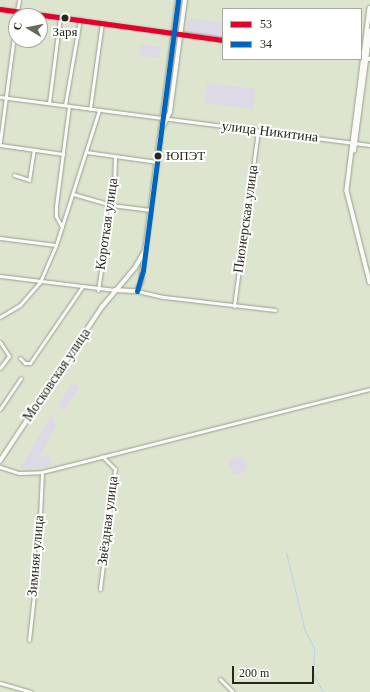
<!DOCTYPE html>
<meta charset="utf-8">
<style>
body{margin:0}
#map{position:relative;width:370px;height:692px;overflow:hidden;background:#dde5cf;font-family:"Times New Roman",serif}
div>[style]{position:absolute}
.green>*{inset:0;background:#ded9e6}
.round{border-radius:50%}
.stream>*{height:1px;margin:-0.5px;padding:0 0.5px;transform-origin:0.5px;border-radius:0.5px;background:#b4d4e7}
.roads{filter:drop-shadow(0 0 1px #989e8d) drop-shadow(0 0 1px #989e8d)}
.minor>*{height:3px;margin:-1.5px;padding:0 1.5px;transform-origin:1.5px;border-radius:1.5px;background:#fafbf8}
.major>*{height:3.5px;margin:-1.75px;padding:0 1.75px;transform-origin:1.75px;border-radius:1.75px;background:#fafbf8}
.bus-1>*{height:5px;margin:-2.5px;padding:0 2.5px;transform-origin:2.5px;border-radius:2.5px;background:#e4002b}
.bus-2>*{height:5px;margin:-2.5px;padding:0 2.5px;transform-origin:2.5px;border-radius:2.5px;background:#0065bd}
.dots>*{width:11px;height:11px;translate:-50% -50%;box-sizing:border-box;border:2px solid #fff;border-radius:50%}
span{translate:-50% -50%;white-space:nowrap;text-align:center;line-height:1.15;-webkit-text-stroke:4px #fff;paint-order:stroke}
.bus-label{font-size:13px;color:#242919}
.left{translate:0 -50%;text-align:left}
.street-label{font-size:14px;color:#242919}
.legend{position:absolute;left:222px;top:8px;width:140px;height:52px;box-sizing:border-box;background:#fff;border:1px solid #a7a9a3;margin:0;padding:5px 7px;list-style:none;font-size:12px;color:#242919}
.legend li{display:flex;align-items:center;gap:8px;height:20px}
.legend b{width:20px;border:1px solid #a7a9a3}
.north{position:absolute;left:8px;top:8px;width:40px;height:40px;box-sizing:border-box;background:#fff;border:1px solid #a7a9a3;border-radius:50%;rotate:280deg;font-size:11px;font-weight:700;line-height:16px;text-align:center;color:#242919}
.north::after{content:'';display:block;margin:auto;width:14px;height:18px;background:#656b59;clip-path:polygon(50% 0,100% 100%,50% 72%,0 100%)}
.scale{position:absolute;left:232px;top:666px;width:82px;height:18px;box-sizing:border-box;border:2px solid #242919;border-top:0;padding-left:5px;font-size:12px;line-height:14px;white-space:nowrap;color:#242919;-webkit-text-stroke:3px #fff;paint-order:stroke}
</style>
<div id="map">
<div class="green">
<i style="clip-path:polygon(188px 18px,223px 23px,223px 37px,187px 32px)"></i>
<i style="clip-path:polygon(141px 45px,161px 47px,160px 58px,139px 56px)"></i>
<i style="clip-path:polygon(207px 83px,255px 89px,253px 109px,205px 103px)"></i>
<i style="clip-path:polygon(72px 383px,80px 387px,64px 411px,58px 406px)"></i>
<i style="clip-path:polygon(52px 414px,56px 426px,40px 456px,50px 457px,52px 465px,40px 468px,20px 468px)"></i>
<i class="round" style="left:229px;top:456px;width:18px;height:18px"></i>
</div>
<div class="stream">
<i style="left:286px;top:552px;width:81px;rotate:76.5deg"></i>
<i style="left:305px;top:631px;width:19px;rotate:62deg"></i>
<i style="left:314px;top:648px;width:26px;rotate:92deg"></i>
<i style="left:313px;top:674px;width:21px;rotate:61deg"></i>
</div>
<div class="roads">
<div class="minor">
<i style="left:0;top:9px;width:175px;rotate:7.9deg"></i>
<i style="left:16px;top:16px;width:16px;rotate:-79deg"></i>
<i style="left:0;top:97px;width:373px;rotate:7.4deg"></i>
<i style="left:49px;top:103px;width:87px;rotate:-82.7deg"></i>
<i style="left:65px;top:105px;width:87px;rotate:-80.1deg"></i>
<i style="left:90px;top:109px;width:87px;rotate:-82.1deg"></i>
<i style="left:0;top:142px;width:123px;rotate:-82.5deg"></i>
<i style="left:0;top:145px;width:64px;rotate:8.1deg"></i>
<i style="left:86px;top:152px;width:72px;rotate:8deg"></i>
<i style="left:14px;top:175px;width:16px;rotate:18deg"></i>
<i style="left:29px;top:180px;width:30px;rotate:-81deg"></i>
<i style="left:73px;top:194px;width:40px;rotate:16deg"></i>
<i style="left:111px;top:205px;width:40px;rotate:7.1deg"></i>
<i style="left:62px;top:227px;width:13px;rotate:-119deg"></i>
<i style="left:56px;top:216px;width:10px;rotate:-90deg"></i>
<i style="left:56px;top:206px;width:101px;rotate:-82.6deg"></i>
<i style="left:0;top:238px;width:56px;rotate:7.1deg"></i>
<i style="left:0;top:276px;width:116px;rotate:6.9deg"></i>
<i style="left:98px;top:290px;width:104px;rotate:-81.2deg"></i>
<i style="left:114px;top:187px;width:29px;rotate:-88deg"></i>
<i style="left:137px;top:291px;width:28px;rotate:13deg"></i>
<i style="left:164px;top:297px;width:112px;rotate:6.7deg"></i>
<i style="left:234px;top:306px;width:177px;rotate:-82.2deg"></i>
<i style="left:0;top:317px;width:23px;rotate:-31deg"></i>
<i style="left:20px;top:305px;width:30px;rotate:-49deg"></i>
<i style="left:40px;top:282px;width:40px;rotate:-66.6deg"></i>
<i style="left:56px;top:245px;width:142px;rotate:-72.3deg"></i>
<i style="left:0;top:342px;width:17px;rotate:57deg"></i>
<i style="left:9px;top:356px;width:15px;rotate:127deg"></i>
<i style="left:20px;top:358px;width:7px;rotate:45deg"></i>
<i style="left:25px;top:363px;width:5px"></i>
<i style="left:30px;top:363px;width:92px;rotate:-55.6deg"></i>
<i style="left:0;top:409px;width:37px;rotate:-56deg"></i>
<i style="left:0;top:467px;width:20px;rotate:18deg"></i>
<i style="left:19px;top:473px;width:23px;rotate:-2deg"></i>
<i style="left:42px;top:472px;width:338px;rotate:-14.2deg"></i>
<i style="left:100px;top:589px;width:121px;rotate:-82.9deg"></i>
<i style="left:115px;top:469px;width:18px;rotate:-135deg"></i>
<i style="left:29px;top:640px;width:82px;rotate:-83.7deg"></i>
<i style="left:38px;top:558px;width:86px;rotate:-87.3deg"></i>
<i style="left:220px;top:679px;width:18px;rotate:45deg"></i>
<i style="left:0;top:683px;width:32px;rotate:16deg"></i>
</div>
<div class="major">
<i style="left:370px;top:8px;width:184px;rotate:97.2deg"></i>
<i style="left:347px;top:191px;width:94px;rotate:75.8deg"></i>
<i style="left:173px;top:33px;width:50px;rotate:8deg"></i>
<i style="left:361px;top:58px;width:9px;rotate:6deg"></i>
<i style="left:163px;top:126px;width:16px;rotate:-63deg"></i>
<i style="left:170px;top:112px;width:113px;rotate:-82.4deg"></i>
<i style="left:354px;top:151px;width:121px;rotate:-82.4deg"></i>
<i style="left:115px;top:290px;width:22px;rotate:3deg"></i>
<i style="left:137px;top:291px;width:10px;rotate:-66deg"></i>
<i style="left:141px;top:282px;width:284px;rotate:-82.5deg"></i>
<i style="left:0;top:461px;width:185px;rotate:-56.5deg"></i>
<i style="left:102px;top:307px;width:51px;rotate:-49.8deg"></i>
<i style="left:135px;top:268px;width:20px;rotate:-60deg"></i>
</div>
</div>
<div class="bus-1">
<i style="left:0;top:9px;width:225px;rotate:7.9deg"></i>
</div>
<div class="bus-2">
<i style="left:137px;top:291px;width:22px;rotate:-74deg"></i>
<i style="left:143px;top:270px;width:272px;rotate:-82.6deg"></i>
</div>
<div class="dots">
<i style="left:65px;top:18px;background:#242919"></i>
<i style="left:158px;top:156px;background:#242919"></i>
</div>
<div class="bus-label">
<span style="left:65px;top:32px">Заря</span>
<span class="left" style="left:166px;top:156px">ЮПЭТ</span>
</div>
<div class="street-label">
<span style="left:270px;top:132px;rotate:7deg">улица Никитина</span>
<span style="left:246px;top:219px;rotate:-82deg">Пионерская улица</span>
<span style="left:107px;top:224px;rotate:-82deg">Короткая улица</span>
<span style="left:57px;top:375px;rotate:-56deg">Московская улица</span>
<span style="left:108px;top:521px;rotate:-83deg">Звёздная улица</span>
<span style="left:36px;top:556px;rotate:-85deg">Зимняя улица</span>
</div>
<ul class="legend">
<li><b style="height:5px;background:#e4002b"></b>53</li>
<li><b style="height:5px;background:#0065bd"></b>34</li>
</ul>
<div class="north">С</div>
<div class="scale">200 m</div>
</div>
